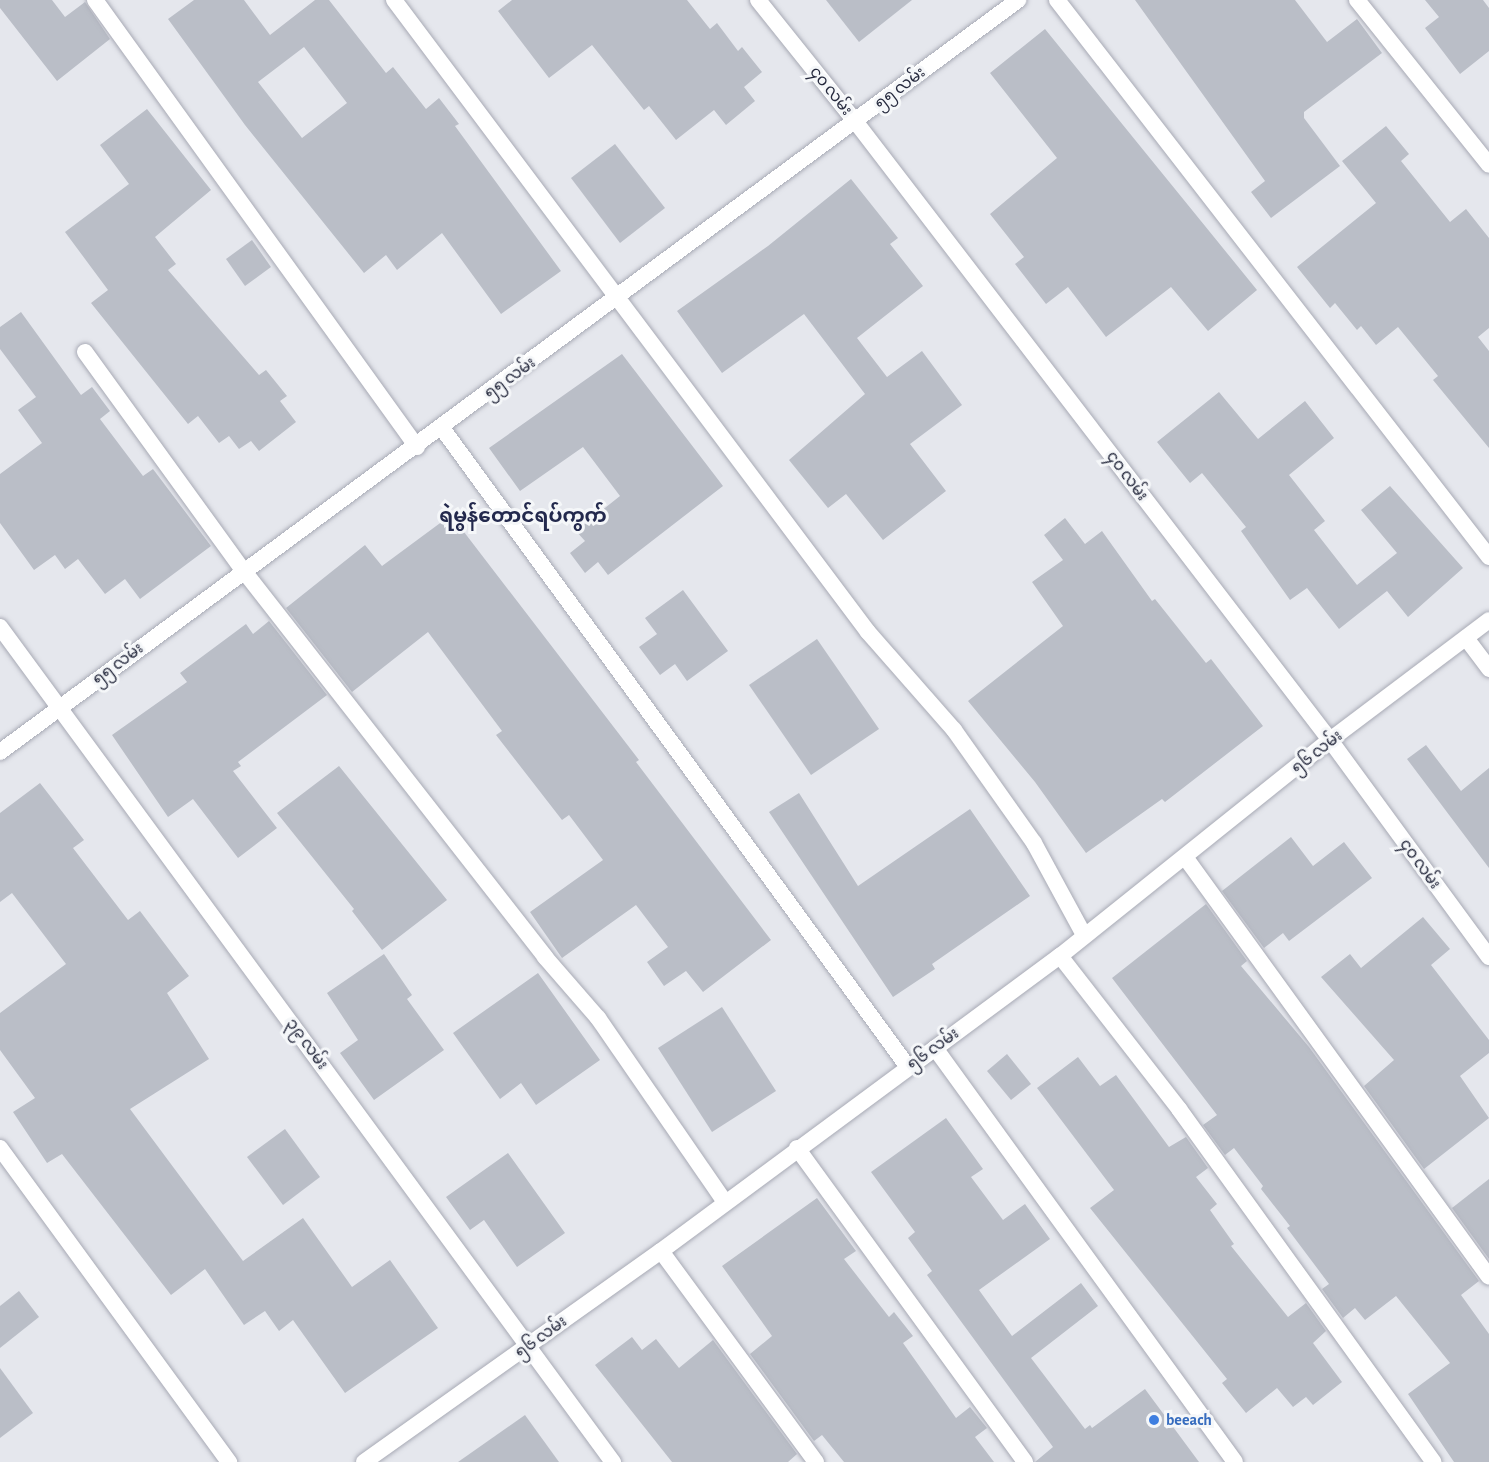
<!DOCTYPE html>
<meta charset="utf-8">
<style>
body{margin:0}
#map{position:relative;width:1489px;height:1462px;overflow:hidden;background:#e5e7ed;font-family:"Alegreya Sans","Noto Sans Myanmar",sans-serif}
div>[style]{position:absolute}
.building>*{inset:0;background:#babec7}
.roads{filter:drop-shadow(0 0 2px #a8aab5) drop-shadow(0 0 2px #a8aab5)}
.minor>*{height:16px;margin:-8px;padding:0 8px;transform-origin:8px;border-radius:8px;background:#fff}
.secondary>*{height:16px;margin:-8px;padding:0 8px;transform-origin:8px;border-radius:8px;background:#fff}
.dots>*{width:16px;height:16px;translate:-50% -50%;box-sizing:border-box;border:3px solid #f5f7f9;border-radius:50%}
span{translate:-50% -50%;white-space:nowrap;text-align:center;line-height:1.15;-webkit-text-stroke:6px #f5f7f9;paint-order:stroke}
.street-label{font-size:16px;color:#25293d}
.shop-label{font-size:16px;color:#366cbe;font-weight:700}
.left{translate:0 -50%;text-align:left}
.quarter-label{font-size:20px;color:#23294d;font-weight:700}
</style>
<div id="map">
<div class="building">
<i style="clip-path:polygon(0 0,52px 0,65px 17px,85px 2px,110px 39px,57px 81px,0 8px)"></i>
<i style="clip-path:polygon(evenodd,194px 0,244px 0,270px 35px,315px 0,329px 0,386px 73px,393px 67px,426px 109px,439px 98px,459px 124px,455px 126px,561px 271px,501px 314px,442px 233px,397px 270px,386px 255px,364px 273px,245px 125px,168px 19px,194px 0,304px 47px,347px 103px,302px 138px,258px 82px,304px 47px)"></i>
<i style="clip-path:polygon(512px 0,687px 0,710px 29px,717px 23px,738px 51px,742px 47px,762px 72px,744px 87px,755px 101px,726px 125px,714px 110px,676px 140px,649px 106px,644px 110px,592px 45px,549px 78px,498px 11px)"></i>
<i style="clip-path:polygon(826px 0,912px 0,859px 42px)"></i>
<i style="clip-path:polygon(1135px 0,1295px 0,1327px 42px,1357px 19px,1382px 53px,1304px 112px,1304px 118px,1340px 166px,1271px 218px,1251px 192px,1265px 181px)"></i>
<i style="clip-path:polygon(1425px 0,1483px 0,1489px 8px,1489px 51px,1460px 74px,1425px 28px,1439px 17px)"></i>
<i style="clip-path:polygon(1045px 29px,1257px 290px,1208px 331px,1171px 287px,1106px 337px,1068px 287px,1046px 304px,1015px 264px,1024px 257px,990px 214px,1057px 158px,990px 73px)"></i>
<i style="clip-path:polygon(147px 109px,211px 190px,155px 237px,176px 264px,168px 270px,259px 375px,266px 370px,287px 396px,280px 401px,296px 422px,259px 451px,251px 441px,239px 449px,229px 436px,219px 443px,198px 416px,188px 424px,91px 303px,108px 290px,65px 232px,129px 184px,100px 145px)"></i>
<i style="clip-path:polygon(1386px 126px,1409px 154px,1401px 161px,1450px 222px,1466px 209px,1489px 238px,1489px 328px,1478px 337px,1489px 351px,1489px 448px,1433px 380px,1438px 376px,1398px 327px,1376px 345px,1361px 326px,1357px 330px,1335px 303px,1330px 308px,1297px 267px,1376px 203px,1342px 161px)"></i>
<i style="clip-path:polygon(615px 144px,665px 208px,620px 243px,571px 178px)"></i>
<i style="clip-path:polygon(851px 179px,898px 238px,890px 244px,923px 286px,857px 338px,887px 377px,922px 351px,962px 405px,910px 444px,946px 491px,883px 540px,846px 494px,828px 508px,789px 460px,865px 394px,804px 314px,722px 373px,677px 311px,768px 246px)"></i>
<i style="clip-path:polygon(252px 240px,271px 267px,245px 286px,226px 259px)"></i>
<i style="clip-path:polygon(21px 312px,81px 395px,92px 387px,110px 411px,100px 419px,143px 476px,153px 469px,211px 546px,140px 599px,125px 579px,105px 594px,78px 559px,65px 569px,55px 555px,34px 570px,0 523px,0 474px,42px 443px,18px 410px,36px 397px,0 349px,0 327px)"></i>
<i style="clip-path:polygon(622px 354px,723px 486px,608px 575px,598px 562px,585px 573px,570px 553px,585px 541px,576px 531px,620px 496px,583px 447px,520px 491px,489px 448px)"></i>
<i style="clip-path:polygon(1219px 392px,1258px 439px,1305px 401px,1334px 438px,1289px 475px,1325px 521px,1314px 530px,1357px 585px,1397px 553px,1361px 510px,1390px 486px,1463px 568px,1408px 617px,1387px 591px,1339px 629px,1307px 588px,1290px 600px,1241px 531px,1246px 527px,1202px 473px,1190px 483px,1157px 442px)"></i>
<i style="clip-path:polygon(451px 515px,639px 760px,636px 762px,771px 940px,703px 992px,686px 971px,664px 986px,647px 962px,668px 947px,636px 905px,562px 958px,530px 912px,603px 860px,569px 815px,562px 820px,496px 735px,502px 731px,428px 632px,352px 692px,286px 608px,365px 545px,382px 566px)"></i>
<i style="clip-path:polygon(1065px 518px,1085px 544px,1102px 531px,1152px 601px,1155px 599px,1206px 663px,1211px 659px,1263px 726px,1165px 802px,1162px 799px,1086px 853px,1035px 782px,968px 701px,1063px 626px,1032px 582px,1063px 560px,1044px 535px)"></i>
<i style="clip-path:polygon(683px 590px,728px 651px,687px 681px,675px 664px,660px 675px,639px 647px,657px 634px,645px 618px)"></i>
<i style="clip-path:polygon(269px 621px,327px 695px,238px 762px,241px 766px,233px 771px,277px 828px,238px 858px,193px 799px,168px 817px,112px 735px,187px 682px,180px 673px,246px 624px,253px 634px)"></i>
<i style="clip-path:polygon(817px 639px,879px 729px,811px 775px,749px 685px)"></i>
<i style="clip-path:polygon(1426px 745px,1461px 791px,1489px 768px,1489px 868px,1407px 759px)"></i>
<i style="clip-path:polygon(339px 766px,447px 900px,382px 950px,352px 911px,354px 909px,277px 813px)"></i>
<i style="clip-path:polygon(40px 783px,84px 840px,73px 848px,128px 920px,140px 911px,189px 976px,167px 993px,209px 1059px,130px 1109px,243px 1261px,303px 1218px,352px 1287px,390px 1260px,438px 1328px,345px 1393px,293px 1320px,279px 1331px,265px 1311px,244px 1325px,205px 1269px,171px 1295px,62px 1154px,47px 1163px,13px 1112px,35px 1098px,0 1050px,0 1013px,66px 964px,12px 893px,0 902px,0 813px)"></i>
<i style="clip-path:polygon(799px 793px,858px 886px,970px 809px,1030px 896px,932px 964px,935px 969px,893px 997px,769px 812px)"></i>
<i style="clip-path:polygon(1291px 837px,1313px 866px,1344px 842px,1372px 878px,1289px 941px,1283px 933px,1264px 948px,1222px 891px)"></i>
<i style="clip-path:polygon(1206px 904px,1247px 961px,1241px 966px,1309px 1047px,1479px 1281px,1461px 1295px,1489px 1334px,1489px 1462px,1454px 1462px,1408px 1394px,1450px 1363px,1396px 1296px,1365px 1320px,1355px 1308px,1343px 1318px,1322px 1289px,1329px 1284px,1287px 1228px,1290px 1226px,1261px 1189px,1263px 1186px,1234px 1148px,1225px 1155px,1203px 1125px,1217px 1115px,1112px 978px)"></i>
<i style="clip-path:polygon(1423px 917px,1450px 949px,1431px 965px,1489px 1040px,1489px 1053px,1460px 1076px,1489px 1118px,1424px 1169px,1364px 1086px,1394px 1060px,1321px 977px,1350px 954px,1361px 968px)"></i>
<i style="clip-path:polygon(384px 954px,412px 995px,407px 999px,444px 1050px,374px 1100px,340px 1053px,358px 1040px,327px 993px)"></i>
<i style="clip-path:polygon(538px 973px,600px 1060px,536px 1105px,521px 1083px,500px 1099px,453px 1033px)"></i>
<i style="clip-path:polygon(722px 1007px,776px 1091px,712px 1132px,658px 1048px)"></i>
<i style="clip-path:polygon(1007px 1054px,1031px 1084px,1011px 1100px,987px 1071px)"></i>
<i style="clip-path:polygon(1078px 1057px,1100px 1086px,1116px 1075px,1169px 1147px,1186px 1137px,1208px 1168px,1196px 1177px,1217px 1204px,1210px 1210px,1234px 1244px,1231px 1246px,1288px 1317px,1306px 1303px,1326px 1331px,1313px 1343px,1342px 1382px,1313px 1405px,1306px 1397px,1293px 1407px,1277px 1388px,1246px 1413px,1222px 1383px,1227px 1379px,1090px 1208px,1114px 1190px,1037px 1088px)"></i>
<i style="clip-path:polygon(946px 1118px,983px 1169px,971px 1177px,1003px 1220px,1025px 1204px,1050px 1239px,979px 1290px,1012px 1336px,1081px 1283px,1098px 1306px,1031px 1358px,1085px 1429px,1090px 1425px,1092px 1428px,1145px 1389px,1199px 1462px,1035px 1462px,1053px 1447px,927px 1275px,932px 1271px,908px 1238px,915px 1232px,871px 1172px)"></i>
<i style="clip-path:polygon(285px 1129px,320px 1177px,283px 1205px,247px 1157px)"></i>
<i style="clip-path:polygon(508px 1153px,565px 1233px,517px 1267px,484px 1220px,470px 1230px,446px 1197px)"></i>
<i style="clip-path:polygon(1489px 1179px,1489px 1259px,1452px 1208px)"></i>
<i style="clip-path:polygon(817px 1198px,856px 1251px,844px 1259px,889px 1317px,894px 1312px,913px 1336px,903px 1343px,956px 1418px,970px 1407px,987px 1428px,975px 1437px,994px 1462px,844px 1462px,822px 1435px,814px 1441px,750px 1354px,772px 1336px,722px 1266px)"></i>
<i style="clip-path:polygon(19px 1291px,39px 1317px,0 1348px,0 1306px)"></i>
<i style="clip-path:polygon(632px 1337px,642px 1350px,656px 1339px,679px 1368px,713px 1340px,797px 1454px,788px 1462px,672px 1462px,595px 1365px)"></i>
<i style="clip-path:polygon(0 1368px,33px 1413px,0 1438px)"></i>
<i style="clip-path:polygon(525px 1415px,559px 1462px,458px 1462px)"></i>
</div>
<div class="roads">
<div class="minor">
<i style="left:95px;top:0;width:551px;rotate:54.23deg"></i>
<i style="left:394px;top:0;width:790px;rotate:53.13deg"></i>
<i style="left:868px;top:632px;width:130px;rotate:48.7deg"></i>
<i style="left:954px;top:730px;width:138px;rotate:54.7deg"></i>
<i style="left:1034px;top:843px;width:105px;rotate:61.5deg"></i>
<i style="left:758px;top:0;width:155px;rotate:51.3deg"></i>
<i style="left:855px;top:121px;width:780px;rotate:52.5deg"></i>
<i style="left:1330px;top:740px;width:269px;rotate:53.8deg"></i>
<i style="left:1057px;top:0;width:705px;rotate:52.2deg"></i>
<i style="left:1357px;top:0;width:211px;rotate:51.3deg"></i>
<i style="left:85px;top:352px;width:269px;rotate:54.1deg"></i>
<i style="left:243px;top:570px;width:491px;rotate:52deg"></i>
<i style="left:545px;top:957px;width:81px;rotate:49deg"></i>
<i style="left:598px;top:1018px;width:224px;rotate:55.4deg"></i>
<i style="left:442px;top:428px;width:791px;rotate:53.9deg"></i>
<i style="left:0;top:627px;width:1036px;rotate:53.72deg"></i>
<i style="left:1466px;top:638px;width:39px;rotate:53deg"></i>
<i style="left:1185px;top:857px;width:518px;rotate:54.1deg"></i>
<i style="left:1060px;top:956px;width:194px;rotate:52.1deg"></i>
<i style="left:1179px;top:1109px;width:435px;rotate:54.2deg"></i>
<i style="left:935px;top:1048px;width:511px;rotate:54.07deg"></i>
<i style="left:0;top:1148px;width:389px;rotate:53.9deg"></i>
<i style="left:797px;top:1148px;width:388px;rotate:54deg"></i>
<i style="left:661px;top:1251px;width:262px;rotate:53.7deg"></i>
<i style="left:364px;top:1462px;width:364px;rotate:-35.4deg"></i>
<i style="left:661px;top:1251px;width:496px;rotate:-36.5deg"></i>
<i style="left:1060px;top:956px;width:346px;rotate:-38.7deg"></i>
<i style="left:1330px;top:740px;width:199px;rotate:-37deg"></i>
</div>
<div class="secondary">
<i style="left:0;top:752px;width:1266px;rotate:-36.45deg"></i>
</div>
</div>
<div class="dots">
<i style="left:1154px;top:1420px;background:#3f7fe0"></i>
</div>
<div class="street-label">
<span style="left:900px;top:88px;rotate:-37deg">၅၅ လမ်း</span>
<span style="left:831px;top:91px;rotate:51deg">၄၀ လမ်း</span>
<span style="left:510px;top:378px;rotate:-36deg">၅၅ လမ်း</span>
<span style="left:1127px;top:476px;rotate:53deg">၄၀ လမ်း</span>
<span style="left:118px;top:664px;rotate:-37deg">၅၅ လမ်း</span>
<span style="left:1317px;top:752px;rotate:-38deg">၅၆ လမ်း</span>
<span style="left:1420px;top:864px;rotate:54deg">၄၀ လမ်း</span>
<span style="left:307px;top:1044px;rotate:54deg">၃၉ လမ်း</span>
<span style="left:933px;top:1049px;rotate:-36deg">၅၆ လမ်း</span>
<span style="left:541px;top:1337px;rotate:-36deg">၅၆ လမ်း</span>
</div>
<div class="shop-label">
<span class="left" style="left:1166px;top:1420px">beeach</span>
</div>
<div class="quarter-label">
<span style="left:523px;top:516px">ရဲမွန်တောင်ရပ်ကွက်</span>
</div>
</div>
